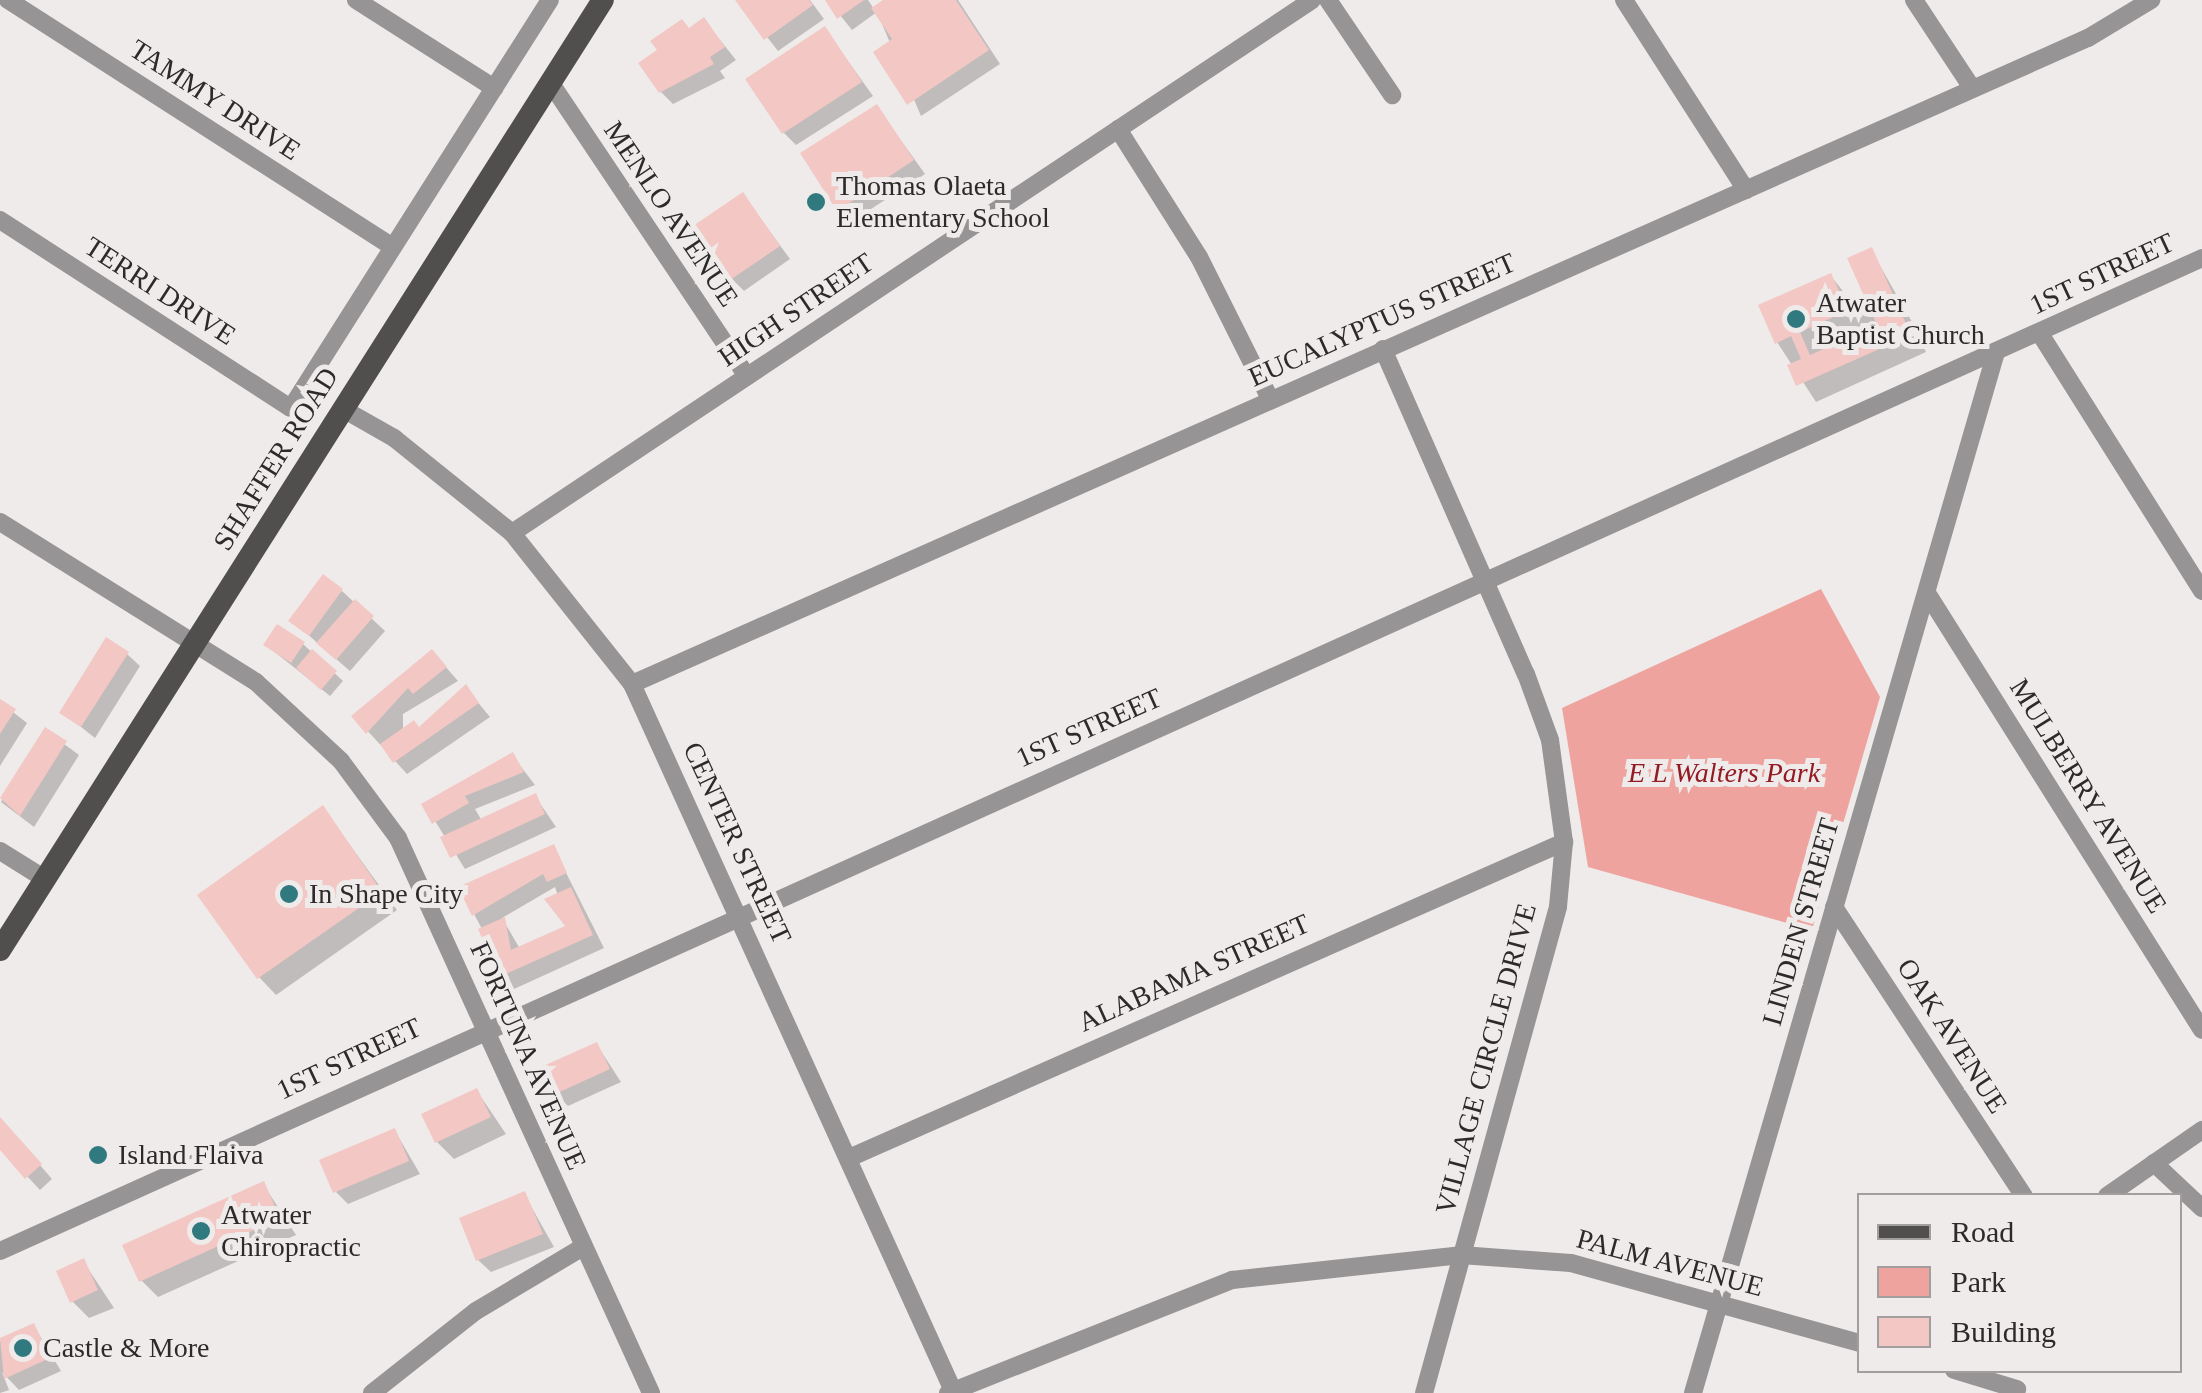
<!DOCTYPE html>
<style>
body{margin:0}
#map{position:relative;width:2202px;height:1393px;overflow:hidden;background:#efebea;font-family:Georgia,serif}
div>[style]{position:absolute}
.green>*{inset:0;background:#eea39e}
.shadow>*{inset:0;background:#0003}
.building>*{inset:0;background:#f3c7c3}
.minor>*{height:18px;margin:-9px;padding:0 9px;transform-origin:9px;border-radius:9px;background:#969494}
.major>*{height:22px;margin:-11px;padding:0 11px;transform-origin:11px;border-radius:11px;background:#514e4e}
.dots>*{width:28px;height:28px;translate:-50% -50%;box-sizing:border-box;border:5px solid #efebea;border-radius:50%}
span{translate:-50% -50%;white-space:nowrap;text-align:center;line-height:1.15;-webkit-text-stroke:10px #efebea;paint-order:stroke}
.street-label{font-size:28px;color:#2c2a2a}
.poi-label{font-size:28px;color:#2c2a2a}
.left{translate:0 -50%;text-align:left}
.park-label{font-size:28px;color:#941a24;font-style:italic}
.legend{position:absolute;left:1857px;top:1193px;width:325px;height:180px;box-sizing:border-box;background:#efebea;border:2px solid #a19e9d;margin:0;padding:12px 18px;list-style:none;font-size:30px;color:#2c2a2a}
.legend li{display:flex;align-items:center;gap:20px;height:50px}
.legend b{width:50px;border:2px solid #a19e9d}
</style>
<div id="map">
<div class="green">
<i style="clip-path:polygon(1821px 589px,1880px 697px,1812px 930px,1588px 867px,1562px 708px)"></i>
</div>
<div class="shadow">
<i style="clip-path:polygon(738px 0,810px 0,824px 19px,778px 51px)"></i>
<i style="clip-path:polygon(828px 0,868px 0,874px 9px,887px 0,958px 0,1000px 64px,921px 116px,877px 12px,852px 30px)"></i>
<i style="clip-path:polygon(704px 20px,736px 60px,720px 71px,725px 78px,673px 104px,661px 92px,660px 51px)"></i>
<i style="clip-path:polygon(825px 29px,873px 96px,796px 145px,784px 133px)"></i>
<i style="clip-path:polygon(877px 107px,925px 174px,851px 222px,839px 209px)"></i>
<i style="clip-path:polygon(743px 195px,790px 259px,744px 291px,732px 279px)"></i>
<i style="clip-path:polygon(1871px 250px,1916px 329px,1892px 346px,1918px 334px,1926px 352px,1816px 402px,1777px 342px,1831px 276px,1853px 304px,1867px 297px)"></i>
<i style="clip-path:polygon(342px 591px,385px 631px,350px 671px,291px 620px)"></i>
<i style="clip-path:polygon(303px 644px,343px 681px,330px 696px,266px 645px)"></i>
<i style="clip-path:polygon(127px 654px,140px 666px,95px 738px,62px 712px)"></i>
<i style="clip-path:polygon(444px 665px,458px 681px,403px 714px,403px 731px,420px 730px,466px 688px,490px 717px,407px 774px,354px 716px)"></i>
<i style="clip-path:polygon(0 702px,27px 723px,0 766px)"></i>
<i style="clip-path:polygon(45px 730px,79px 755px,34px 827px,1px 802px)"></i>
<i style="clip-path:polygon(512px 755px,535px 785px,475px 809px,482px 821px,535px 796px,556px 827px,465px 869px,425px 805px)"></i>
<i style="clip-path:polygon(323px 808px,397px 910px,276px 995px,259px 977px)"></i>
<i style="clip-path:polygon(evenodd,553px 847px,604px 948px,514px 989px,474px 914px,553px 847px,555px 887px,569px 927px,520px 949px,502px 918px,555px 887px)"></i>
<i style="clip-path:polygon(597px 1045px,621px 1082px,568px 1106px,555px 1093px)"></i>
<i style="clip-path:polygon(477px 1091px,506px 1134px,454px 1159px,437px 1142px)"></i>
<i style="clip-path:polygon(0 1119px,52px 1179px,40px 1190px,0 1147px)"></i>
<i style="clip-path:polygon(395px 1131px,420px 1174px,348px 1204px,336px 1192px)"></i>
<i style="clip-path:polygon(100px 1151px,106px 1161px,101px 1163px,95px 1153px)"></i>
<i style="clip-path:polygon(263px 1184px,296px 1235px,158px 1297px,141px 1280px)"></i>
<i style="clip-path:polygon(524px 1194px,554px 1247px,491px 1272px,478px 1260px)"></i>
<i style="clip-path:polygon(83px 1261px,114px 1308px,89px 1318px,72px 1301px)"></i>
<i style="clip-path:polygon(34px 1326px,61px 1371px,19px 1390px,2px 1372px,9px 1390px,0 1393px,0 1341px)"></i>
</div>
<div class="building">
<i style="clip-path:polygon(735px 0,809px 0,813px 5px,764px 40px)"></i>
<i style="clip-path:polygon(825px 0,864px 0,837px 19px)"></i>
<i style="clip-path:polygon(883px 0,956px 0,989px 50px,907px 105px,873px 52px,892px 39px,871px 8px)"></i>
<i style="clip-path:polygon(704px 17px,725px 47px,710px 57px,714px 64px,659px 93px,638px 63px,657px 50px,650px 41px,682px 19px,689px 28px)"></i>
<i style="clip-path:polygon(825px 26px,862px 82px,782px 134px,745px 79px)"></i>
<i style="clip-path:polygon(877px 104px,914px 160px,837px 211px,800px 153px)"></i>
<i style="clip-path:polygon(743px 192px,780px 246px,730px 280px,693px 226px)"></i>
<i style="clip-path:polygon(evenodd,1872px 247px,1911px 335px,1796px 386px,1787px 365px,1801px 359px,1791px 336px,1775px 344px,1758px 305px,1831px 273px,1845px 304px,1864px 296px,1847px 258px,1872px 247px,1867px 302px,1877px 325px,1810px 355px,1800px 332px,1867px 302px)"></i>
<i style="clip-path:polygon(323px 574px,343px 589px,309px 636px,288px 621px)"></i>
<i style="clip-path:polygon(355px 599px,374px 616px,336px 660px,316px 643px)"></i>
<i style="clip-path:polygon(277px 624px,305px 642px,291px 663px,263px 645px)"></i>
<i style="clip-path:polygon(106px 637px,129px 652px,81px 727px,59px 713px)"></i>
<i style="clip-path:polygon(312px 649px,337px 671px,321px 690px,296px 668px)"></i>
<i style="clip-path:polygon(432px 649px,447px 667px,413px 694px,408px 688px,366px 734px,351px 716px)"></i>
<i style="clip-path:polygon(466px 684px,479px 703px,393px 763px,380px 744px,414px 720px,419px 727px)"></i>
<i style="clip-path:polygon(0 699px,16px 709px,0 734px)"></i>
<i style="clip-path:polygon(45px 727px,67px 741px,20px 816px,0 798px)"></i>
<i style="clip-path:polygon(513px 752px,524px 772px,465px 796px,469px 803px,432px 824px,421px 804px)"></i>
<i style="clip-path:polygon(536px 793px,545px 814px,450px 858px,440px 837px)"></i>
<i style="clip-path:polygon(323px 805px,382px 892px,257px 979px,197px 895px)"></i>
<i style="clip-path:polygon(554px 844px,567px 873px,547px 882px,543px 874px,472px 916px,458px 887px)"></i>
<i style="clip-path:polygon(571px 887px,593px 935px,499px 977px,478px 929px,505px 917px,511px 950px,565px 926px,544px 899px)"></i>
<i style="clip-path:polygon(597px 1042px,610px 1069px,553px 1095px,541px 1067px)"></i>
<i style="clip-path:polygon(477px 1088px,491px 1117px,435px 1143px,421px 1114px)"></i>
<i style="clip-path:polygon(0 1117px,42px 1164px,25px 1179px,0 1150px)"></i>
<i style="clip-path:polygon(395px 1128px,409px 1161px,333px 1193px,319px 1160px)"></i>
<i style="clip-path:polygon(264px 1181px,280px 1218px,139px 1282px,122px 1245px)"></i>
<i style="clip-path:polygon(525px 1191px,543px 1234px,476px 1261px,459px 1218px)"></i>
<i style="clip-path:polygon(84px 1258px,98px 1290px,70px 1303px,56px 1271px)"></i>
<i style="clip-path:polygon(34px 1323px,50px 1358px,4px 1379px,0 1338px)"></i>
</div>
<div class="minor">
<i style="left:8px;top:0;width:457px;rotate:32.7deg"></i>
<i style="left:356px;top:0;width:164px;rotate:32.5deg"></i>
<i style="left:1328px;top:0;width:115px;rotate:56deg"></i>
<i style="left:1624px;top:0;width:226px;rotate:57.3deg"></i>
<i style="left:1914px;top:0;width:105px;rotate:56.6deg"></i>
<i style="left:550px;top:82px;width:354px;rotate:56.2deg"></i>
<i style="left:1118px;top:129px;width:151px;rotate:57.7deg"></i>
<i style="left:1199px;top:257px;width:159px;rotate:63.4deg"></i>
<i style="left:0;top:220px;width:346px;rotate:32.9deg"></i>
<i style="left:291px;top:408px;width:483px;rotate:-57.6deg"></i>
<i style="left:2039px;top:332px;width:306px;rotate:57.8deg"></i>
<i style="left:1383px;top:349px;width:355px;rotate:66.3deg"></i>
<i style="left:1526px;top:674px;width:70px;rotate:70deg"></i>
<i style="left:1550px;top:740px;width:103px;rotate:82.2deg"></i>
<i style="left:1564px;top:842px;width:65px;rotate:95.3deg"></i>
<i style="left:1558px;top:907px;width:504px;rotate:105.41deg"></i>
<i style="left:343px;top:409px;width:59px;rotate:29.6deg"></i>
<i style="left:394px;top:438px;width:151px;rotate:38.8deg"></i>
<i style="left:512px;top:533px;width:193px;rotate:51.5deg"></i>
<i style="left:632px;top:684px;width:779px;rotate:65.57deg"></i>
<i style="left:0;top:522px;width:302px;rotate:32deg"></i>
<i style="left:256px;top:682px;width:116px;rotate:42.9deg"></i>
<i style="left:341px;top:761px;width:96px;rotate:53.5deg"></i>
<i style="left:398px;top:838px;width:610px;rotate:65.49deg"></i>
<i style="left:512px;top:533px;width:961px;rotate:-33.67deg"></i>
<i style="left:1927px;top:593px;width:516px;rotate:57.82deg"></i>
<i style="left:632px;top:684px;width:1593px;rotate:-23.93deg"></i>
<i style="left:2088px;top:38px;width:74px;rotate:-31.1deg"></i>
<i style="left:0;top:851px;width:53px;rotate:31.9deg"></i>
<i style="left:1834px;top:907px;width:346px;rotate:56.7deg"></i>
<i style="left:849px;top:1158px;width:782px;rotate:-23.84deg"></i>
<i style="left:2154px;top:1163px;width:66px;rotate:43.2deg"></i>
<i style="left:2107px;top:1196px;width:116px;rotate:-34.8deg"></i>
<i style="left:0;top:1251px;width:2416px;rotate:-24.27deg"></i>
<i style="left:1954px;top:1370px;width:66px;rotate:16.8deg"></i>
<i style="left:372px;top:1393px;width:132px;rotate:-38.3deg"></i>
<i style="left:476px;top:1311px;width:125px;rotate:-30.9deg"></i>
<i style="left:948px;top:1393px;width:306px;rotate:-21.7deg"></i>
<i style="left:1232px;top:1280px;width:230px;rotate:-6.2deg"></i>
<i style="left:1461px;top:1255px;width:110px;rotate:4.2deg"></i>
<i style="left:1571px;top:1263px;width:300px;rotate:15.5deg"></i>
<i style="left:1693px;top:1393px;width:1084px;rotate:-73.77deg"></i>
</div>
<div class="major">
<i style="left:0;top:950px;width:1125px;rotate:-57.6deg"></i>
</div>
<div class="dots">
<i style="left:816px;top:202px;background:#30797f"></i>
<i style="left:1796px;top:319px;background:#30797f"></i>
<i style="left:289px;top:894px;background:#30797f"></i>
<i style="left:98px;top:1155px;background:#30797f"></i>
<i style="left:201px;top:1231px;background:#30797f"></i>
<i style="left:23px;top:1348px;background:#30797f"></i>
</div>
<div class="street-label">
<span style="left:215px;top:100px;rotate:33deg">TAMMY DRIVE</span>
<span style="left:671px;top:214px;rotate:56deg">MENLO AVENUE</span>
<span style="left:2102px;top:274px;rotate:-25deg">1ST STREET</span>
<span style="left:160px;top:291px;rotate:33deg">TERRI DRIVE</span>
<span style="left:796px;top:310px;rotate:-34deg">HIGH STREET</span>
<span style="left:1382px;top:320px;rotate:-24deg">EUCALYPTUS STREET</span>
<span style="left:276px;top:459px;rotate:-58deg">SHAFFER ROAD</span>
<span style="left:1089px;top:728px;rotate:-24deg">1ST STREET</span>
<span style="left:2088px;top:796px;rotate:58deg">MULBERRY AVENUE</span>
<span style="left:737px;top:843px;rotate:65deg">CENTER STREET</span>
<span style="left:1801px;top:922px;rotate:-74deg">LINDEN STREET</span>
<span style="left:1194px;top:973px;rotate:-24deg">ALABAMA STREET</span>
<span style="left:1952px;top:1036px;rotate:57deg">OAK AVENUE</span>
<span style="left:528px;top:1056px;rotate:66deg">FORTUNA AVENUE</span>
<span style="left:349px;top:1059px;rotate:-25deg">1ST STREET</span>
<span style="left:1486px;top:1059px;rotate:-75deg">VILLAGE CIRCLE DRIVE</span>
<span style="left:1670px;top:1263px;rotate:15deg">PALM AVENUE</span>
</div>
<div class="poi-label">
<span class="left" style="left:836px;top:202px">Thomas Olaeta<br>Elementary School</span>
<span class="left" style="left:1816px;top:319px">Atwater<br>Baptist Church</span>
<span class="left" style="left:309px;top:894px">In Shape City</span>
<span class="left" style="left:118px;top:1155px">Island Flaiva</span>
<span class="left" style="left:221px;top:1231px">Atwater<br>Chiropractic</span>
<span class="left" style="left:43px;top:1348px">Castle &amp; More</span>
</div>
<div class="park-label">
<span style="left:1724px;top:773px">E L Walters Park</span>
</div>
<ul class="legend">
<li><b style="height:12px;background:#514e4e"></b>Road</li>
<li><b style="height:28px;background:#eea39e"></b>Park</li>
<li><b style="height:28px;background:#f3c7c3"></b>Building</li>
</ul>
</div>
